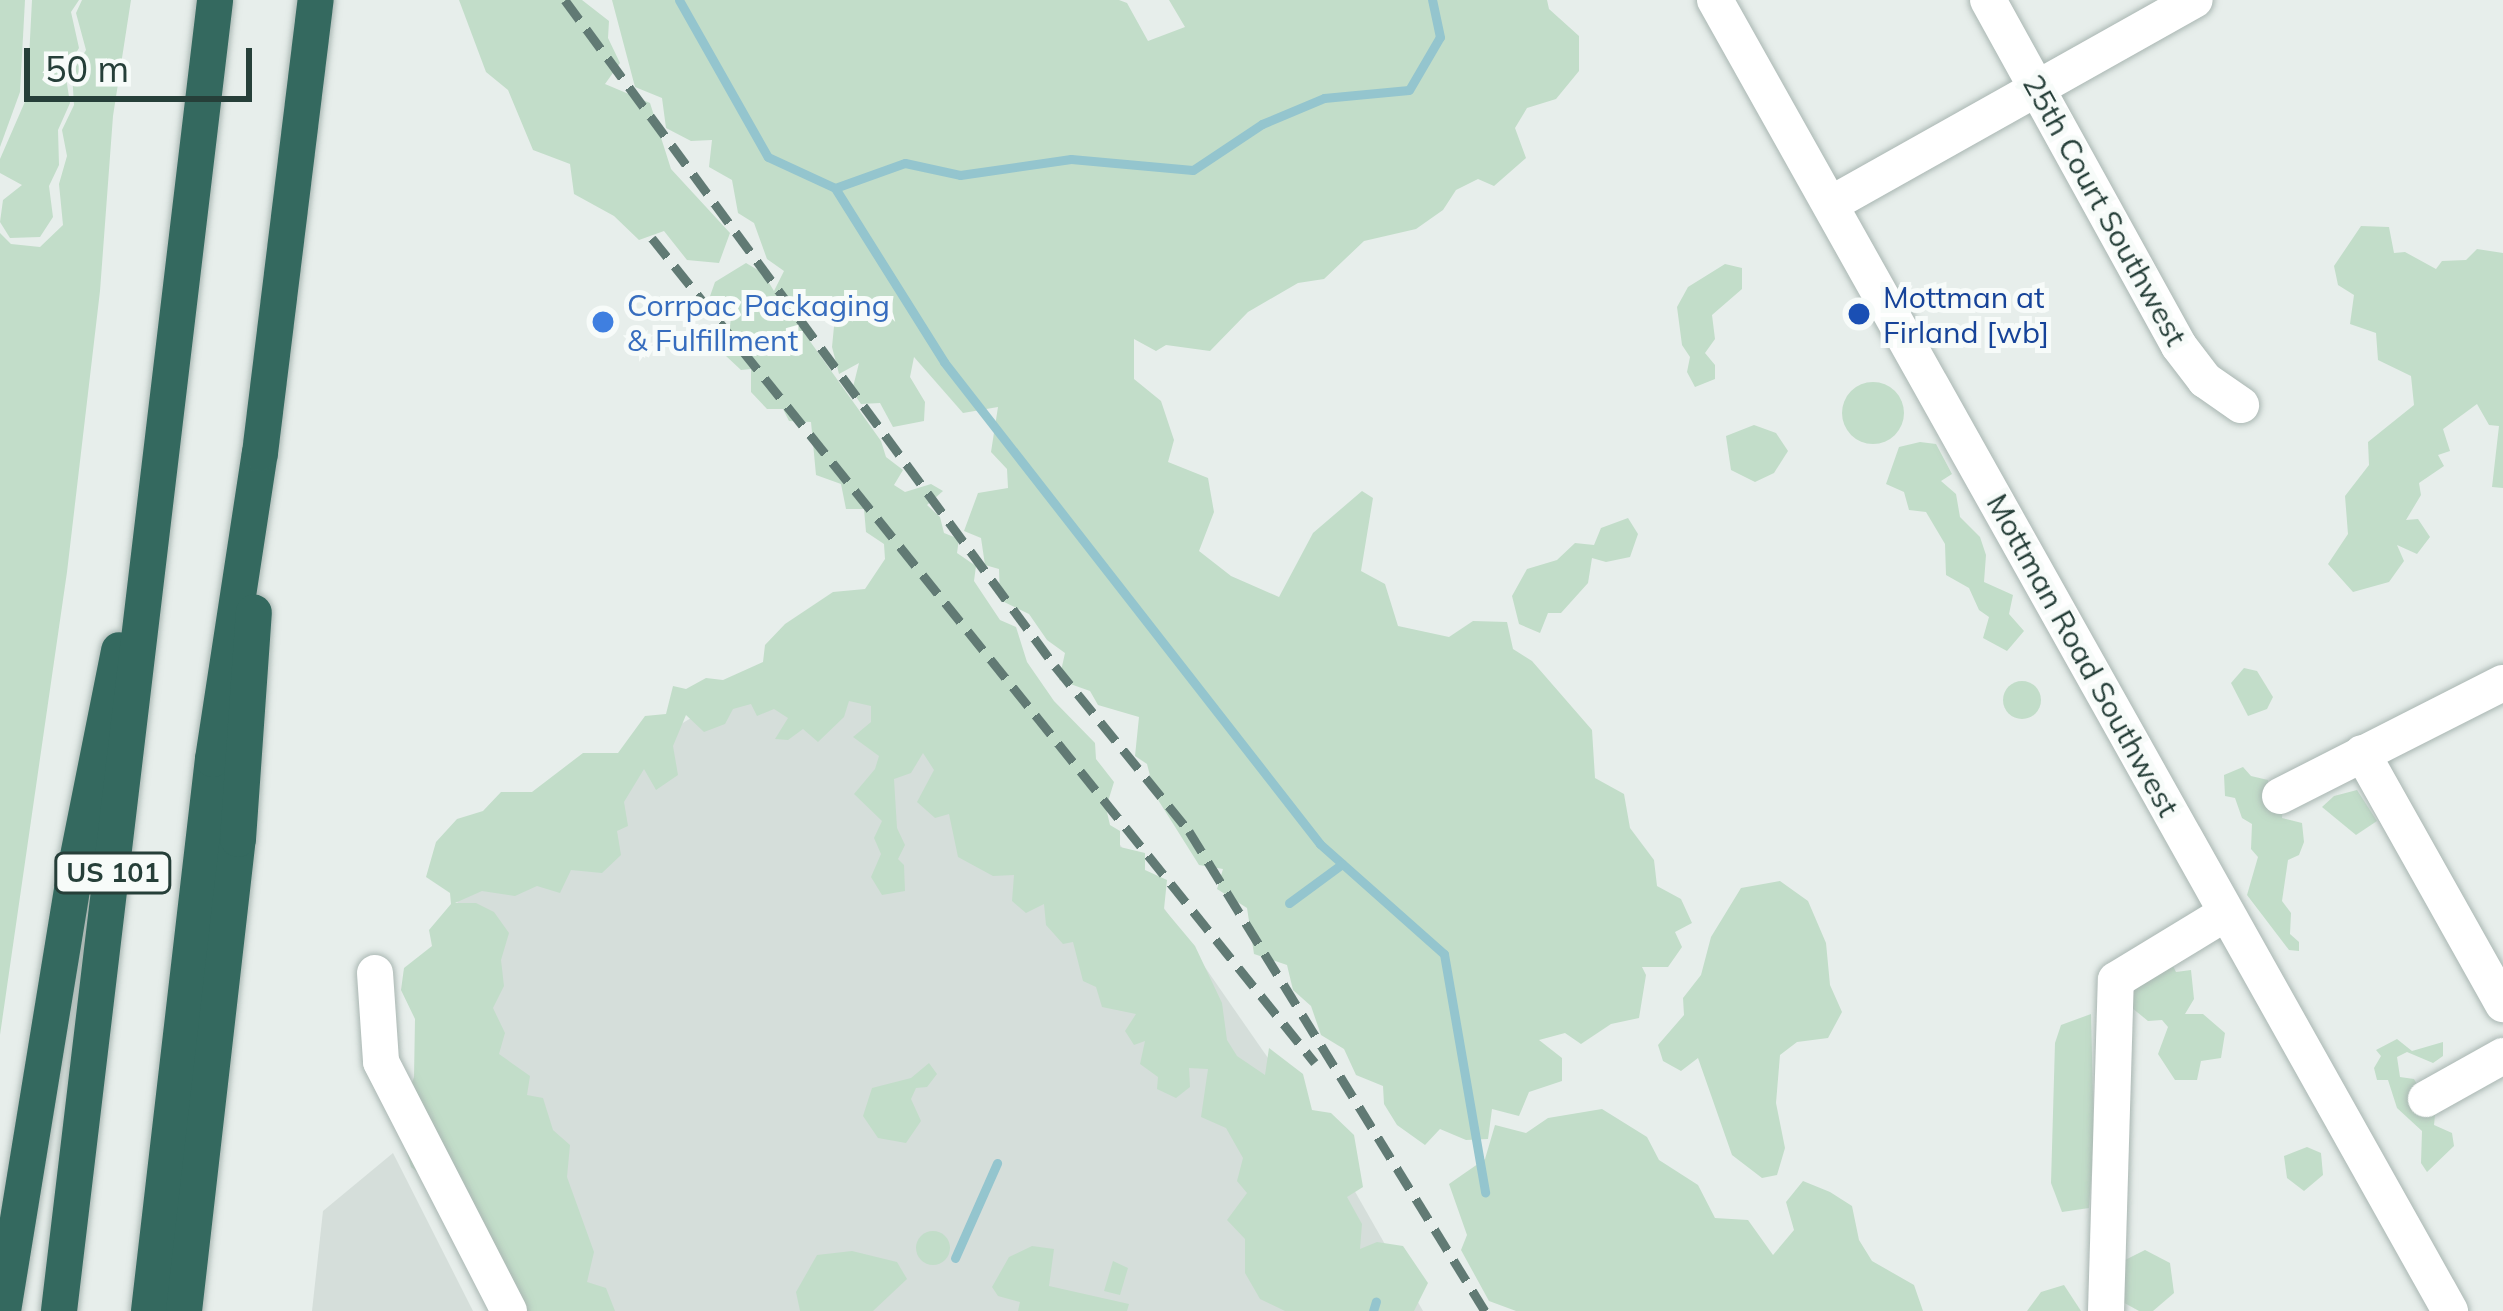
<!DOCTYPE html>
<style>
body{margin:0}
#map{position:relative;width:2503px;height:1311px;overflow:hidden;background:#e7eeeb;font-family:Mulish,sans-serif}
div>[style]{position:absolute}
.built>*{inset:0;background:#d5deda}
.green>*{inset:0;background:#c2ddc9}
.round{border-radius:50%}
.stream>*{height:9px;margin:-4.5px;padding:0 4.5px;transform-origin:4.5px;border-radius:4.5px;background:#94c5ce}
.roads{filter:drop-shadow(0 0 3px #a9b6b2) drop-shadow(0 0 3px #a9b6b2)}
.minor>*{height:36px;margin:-18px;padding:0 18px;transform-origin:18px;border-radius:18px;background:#fff}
.tertiary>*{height:36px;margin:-18px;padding:0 18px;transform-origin:18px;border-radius:18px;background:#fff}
.motorway>*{height:36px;margin:-18px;padding:0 18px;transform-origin:18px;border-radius:18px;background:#34695f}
.rail>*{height:9px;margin-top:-4.5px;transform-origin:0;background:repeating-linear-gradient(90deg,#617a74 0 24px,transparent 0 36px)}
.dots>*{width:33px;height:33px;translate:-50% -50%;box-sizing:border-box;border:6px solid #f7fbf9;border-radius:50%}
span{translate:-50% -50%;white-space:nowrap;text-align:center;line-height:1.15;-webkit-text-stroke:10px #f7fbf9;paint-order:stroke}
.shield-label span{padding:3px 9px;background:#f7fbf9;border:3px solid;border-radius:9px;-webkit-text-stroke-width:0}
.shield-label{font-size:27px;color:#263f39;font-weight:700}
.street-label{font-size:30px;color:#263f39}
.transit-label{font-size:30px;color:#164399}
.left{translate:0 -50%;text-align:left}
.shop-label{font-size:30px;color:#366cbe}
.scale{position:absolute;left:24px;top:48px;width:228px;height:54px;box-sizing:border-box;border:6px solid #263f39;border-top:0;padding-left:15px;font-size:36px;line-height:42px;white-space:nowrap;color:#263f39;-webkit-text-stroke:9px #f7fbf9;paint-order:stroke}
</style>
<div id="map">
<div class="built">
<i style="clip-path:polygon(910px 584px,1046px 738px,1329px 1146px,1423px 1311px,549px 1311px,432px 1080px,464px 857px)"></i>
<i style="clip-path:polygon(393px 1153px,473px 1311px,312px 1311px,323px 1211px)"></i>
</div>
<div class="green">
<i style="clip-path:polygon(0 0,25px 0,20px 92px,0 147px)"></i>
<i style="clip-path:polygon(32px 0,79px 0,71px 12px,79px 48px,65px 71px,70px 103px,58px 130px,59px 165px,49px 186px,53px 217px,40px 237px,10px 238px,0 222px,3px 200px,22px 185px,0 173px,0 159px,27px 97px)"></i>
<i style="clip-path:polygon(82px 0,131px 0,113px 116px,100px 291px,67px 572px,0 1035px,0 233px,11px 244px,40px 247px,63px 225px,59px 184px,67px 156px,62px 130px,74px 105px,72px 73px,86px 50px,76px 13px)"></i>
<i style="clip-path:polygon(459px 0,582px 0,609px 21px,608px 38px,620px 63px,605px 84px,650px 103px,671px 169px,730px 233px,719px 263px,687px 260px,664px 231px,639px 240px,614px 216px,574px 194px,570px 164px,533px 150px,508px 90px,486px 72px)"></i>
<i style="clip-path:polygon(612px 0,1119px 0,1127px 3px,1148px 41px,1185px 27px,1169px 0,1547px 0,1549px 9px,1579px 36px,1579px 71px,1556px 99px,1527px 108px,1515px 128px,1526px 158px,1494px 186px,1478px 179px,1456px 190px,1443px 210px,1416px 229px,1364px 241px,1324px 279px,1298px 283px,1248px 312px,1210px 351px,1166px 345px,1156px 351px,1134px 339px,1134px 379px,1161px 401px,1174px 440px,1168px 462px,1208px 478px,1214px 512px,1199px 551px,1231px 576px,1279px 597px,1313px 533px,1362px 491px,1373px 498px,1361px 571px,1385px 584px,1398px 626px,1449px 637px,1473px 621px,1507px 622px,1513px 649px,1532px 661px,1592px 730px,1595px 778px,1624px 794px,1630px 828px,1654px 860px,1657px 886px,1681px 899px,1692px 923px,1675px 932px,1682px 947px,1668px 967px,1642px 967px,1646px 975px,1639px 1018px,1611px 1024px,1581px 1044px,1565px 1033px,1539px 1040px,1562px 1058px,1562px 1081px,1529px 1092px,1519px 1116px,1492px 1109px,1488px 1139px,1466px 1140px,1440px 1129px,1425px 1145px,1397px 1125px,1384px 1104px,1383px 1086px,1356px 1075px,1344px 1049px,1321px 1035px,1311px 1006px,1293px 990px,1287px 965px,1254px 954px,1247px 908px,1217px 889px,1223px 869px,1199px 865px,1155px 795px,1147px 764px,1135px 756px,1139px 717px,1098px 705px,1090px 691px,1059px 680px,1065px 653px,1047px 640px,1029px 614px,1000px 600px,999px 569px,985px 565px,981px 538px,964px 531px,978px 493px,1008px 488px,1007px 469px,991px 452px,998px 407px,963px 413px,914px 357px,910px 377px,925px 402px,924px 421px,893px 427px,880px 403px,861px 404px,852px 391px,859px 363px,839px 374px,832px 347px,835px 316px,797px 323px,881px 441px,886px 457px,903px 470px,894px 485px,905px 492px,931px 484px,943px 491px,927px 505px,940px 517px,944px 533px,959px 539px,957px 553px,976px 566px,974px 581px,1000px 620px,1016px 627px,1027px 662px,1054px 701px,1095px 743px,1096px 759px,1114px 782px,1106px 808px,1110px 825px,1120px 831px,1120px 847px,1145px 853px,1145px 870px,1167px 880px,1164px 909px,1195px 946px,1222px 1003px,1227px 1040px,1237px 1056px,1265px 1075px,1269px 1048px,1303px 1074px,1312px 1110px,1331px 1113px,1354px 1135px,1363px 1187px,1347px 1197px,1362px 1224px,1360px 1249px,1377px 1242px,1403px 1246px,1428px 1283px,1414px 1311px,1285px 1311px,1260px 1299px,1245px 1273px,1245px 1239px,1227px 1220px,1247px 1193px,1237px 1181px,1243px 1158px,1226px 1128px,1201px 1117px,1208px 1069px,1189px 1068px,1190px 1087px,1176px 1098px,1157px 1089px,1158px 1077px,1140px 1064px,1145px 1041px,1134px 1045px,1125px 1031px,1136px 1014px,1102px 1007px,1096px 987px,1083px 981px,1073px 942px,1063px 944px,1046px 925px,1044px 904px,1026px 913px,1012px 901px,1014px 875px,993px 876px,958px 857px,949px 814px,935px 818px,917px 802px,934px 770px,923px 753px,911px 773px,894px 779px,897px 828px,905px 845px,898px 859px,904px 865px,905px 891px,882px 895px,871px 877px,881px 854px,874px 838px,882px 821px,854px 794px,875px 769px,879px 756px,853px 737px,871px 722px,871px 706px,849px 701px,844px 717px,818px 742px,803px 729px,788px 740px,775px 739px,788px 718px,774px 709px,757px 716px,751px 704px,733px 709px,725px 724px,704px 732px,686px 715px,673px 746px,678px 775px,656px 790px,644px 769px,624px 802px,628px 826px,617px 831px,621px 855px,602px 873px,571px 870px,560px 893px,537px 886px,515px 896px,482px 891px,455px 903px,476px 903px,494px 912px,509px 933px,501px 960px,504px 986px,493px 1008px,505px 1033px,499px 1054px,530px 1076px,527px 1095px,543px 1098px,553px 1130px,570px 1145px,567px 1177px,594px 1252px,587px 1282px,606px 1288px,615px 1311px,491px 1311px,427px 1180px,411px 1167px,398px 1121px,414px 1077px,415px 1019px,401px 990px,404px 968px,432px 946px,429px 930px,451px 904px,450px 893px,426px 877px,436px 842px,457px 819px,483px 811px,501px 792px,532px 792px,583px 753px,618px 753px,645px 716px,666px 714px,673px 686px,686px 689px,706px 678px,723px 680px,763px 662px,765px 645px,785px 624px,833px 592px,865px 589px,885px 559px,884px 544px,866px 532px,864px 509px,846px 509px,841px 484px,816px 475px,811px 422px,789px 421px,783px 409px,767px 409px,751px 392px,751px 369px,741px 370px,726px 356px,731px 318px,720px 315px,709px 299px,715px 282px,746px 263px,763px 273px,774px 291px,784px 271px,767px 259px,754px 223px,738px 213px,732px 180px,709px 167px,712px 140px,691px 141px,666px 128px,662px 98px,635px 87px)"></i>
<i style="clip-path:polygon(2361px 226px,2389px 227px,2394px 253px,2405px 252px,2436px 269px,2442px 261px,2466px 260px,2477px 249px,2503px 253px,2503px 488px,2492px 487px,2499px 426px,2489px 425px,2477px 404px,2443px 429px,2450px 451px,2438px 455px,2444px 466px,2419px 483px,2421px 495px,2406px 520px,2418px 519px,2430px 537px,2417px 554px,2397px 545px,2404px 561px,2389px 582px,2353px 592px,2328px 564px,2348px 534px,2345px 496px,2369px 465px,2368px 442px,2414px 405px,2411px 376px,2378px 360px,2376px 333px,2350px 324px,2354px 295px,2338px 285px,2334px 266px)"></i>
<i style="clip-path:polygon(1725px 264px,1742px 268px,1742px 289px,1712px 315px,1715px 339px,1705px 353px,1715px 365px,1715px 379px,1695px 387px,1687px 372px,1690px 357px,1682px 345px,1677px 307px,1688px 287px)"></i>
<i class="round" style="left:1842px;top:382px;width:62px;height:62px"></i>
<i style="clip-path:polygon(1754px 425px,1776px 433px,1788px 451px,1774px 473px,1755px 482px,1731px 470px,1726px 436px)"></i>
<i style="clip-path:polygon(1920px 442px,1936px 444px,1952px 474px,1941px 481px,1956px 494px,1960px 517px,1980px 537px,1986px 555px,1984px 582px,2013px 595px,2009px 614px,2024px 631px,2007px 651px,1983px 638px,1989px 617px,1979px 610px,1969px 588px,1946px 575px,1945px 544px,1926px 512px,1909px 510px,1904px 492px,1886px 484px,1899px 447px)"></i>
<i style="clip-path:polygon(1628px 518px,1638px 534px,1630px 557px,1606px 562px,1592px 558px,1588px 583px,1561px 613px,1548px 613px,1540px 633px,1519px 624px,1512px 596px,1527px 569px,1557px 560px,1575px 543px,1594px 545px,1601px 528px)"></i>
<i style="clip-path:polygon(2244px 668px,2257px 671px,2273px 697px,2267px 709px,2248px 716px,2231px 683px)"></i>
<i class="round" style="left:2003px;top:681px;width:38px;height:38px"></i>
<i style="clip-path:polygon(2243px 767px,2251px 776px,2268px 780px,2268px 792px,2283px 804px,2282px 818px,2302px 823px,2304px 842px,2299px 855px,2288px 860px,2282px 901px,2291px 913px,2290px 934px,2299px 942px,2299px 951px,2289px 950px,2247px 895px,2258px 857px,2251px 849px,2252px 824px,2242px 818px,2235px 798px,2225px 796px,2224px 775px)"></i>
<i style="clip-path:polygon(2357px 790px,2377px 821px,2356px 835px,2322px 807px,2334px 796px)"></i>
<i style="clip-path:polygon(1780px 881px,1808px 901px,1826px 943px,1830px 985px,1842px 1012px,1828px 1038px,1797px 1042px,1780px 1055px,1776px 1103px,1785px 1148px,1777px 1175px,1762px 1178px,1732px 1155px,1698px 1058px,1681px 1071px,1663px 1061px,1658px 1045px,1684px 1015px,1683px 998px,1701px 975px,1711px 937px,1741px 888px)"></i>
<i style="clip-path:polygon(2169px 958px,2176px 972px,2191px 970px,2194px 999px,2185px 1014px,2203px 1014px,2225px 1033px,2221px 1058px,2201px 1061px,2197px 1080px,2175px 1080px,2158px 1054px,2168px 1027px,2162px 1020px,2148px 1021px,2126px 1003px,2148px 968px)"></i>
<i style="clip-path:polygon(2091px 1014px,2094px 1139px,2089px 1208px,2062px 1212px,2051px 1183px,2055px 1043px,2061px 1025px)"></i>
<i style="clip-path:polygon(2397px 1039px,2412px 1051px,2443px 1042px,2443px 1056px,2433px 1063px,2407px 1052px,2397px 1057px,2400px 1077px,2414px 1079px,2435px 1115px,2434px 1125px,2452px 1133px,2454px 1146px,2427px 1172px,2421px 1163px,2422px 1131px,2397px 1108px,2388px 1080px,2377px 1080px,2374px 1068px,2381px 1056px,2376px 1050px)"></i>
<i style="clip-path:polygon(929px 1063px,937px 1074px,927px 1087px,916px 1088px,911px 1099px,921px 1121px,906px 1143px,878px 1138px,863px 1116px,872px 1088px,911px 1078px)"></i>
<i style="clip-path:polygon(1602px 1109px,1647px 1137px,1659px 1160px,1698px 1185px,1715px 1218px,1748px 1220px,1773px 1255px,1794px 1230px,1786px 1202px,1803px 1181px,1830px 1192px,1852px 1206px,1859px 1240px,1872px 1261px,1914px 1285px,1923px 1311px,1516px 1311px,1489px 1301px,1461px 1250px,1467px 1235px,1449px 1184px,1485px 1159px,1495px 1125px,1526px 1133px,1548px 1118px)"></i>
<i style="clip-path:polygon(2307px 1147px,2321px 1153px,2323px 1175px,2304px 1191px,2287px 1178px,2284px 1156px)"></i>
<i class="round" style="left:916px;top:1231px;width:34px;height:34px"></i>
<i style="clip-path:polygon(1032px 1246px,1054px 1249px,1049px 1286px,1129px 1304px,1127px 1311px,1018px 1311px,1020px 1302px,998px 1296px,992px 1287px,1009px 1257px)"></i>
<i style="clip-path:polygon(2145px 1250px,2170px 1263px,2174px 1293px,2153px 1311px,2139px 1311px,2119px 1300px,2123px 1261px)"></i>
<i style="clip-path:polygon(852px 1251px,897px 1262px,907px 1279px,873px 1311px,800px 1311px,796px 1292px,817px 1255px)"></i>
<i style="clip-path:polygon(1113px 1261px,1128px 1268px,1120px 1295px,1104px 1291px)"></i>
<i style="clip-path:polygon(2064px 1285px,2081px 1311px,2027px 1311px,2041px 1292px)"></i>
</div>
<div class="stream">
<i style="left:679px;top:0;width:180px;rotate:60.5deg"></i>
<i style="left:768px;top:157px;width:74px;rotate:24.8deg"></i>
<i style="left:835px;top:188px;width:74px;rotate:-19.7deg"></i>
<i style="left:905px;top:163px;width:56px;rotate:12.3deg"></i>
<i style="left:960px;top:175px;width:112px;rotate:-8.2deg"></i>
<i style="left:1071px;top:159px;width:122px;rotate:5.2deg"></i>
<i style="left:1193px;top:170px;width:83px;rotate:-33.7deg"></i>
<i style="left:1262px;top:124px;width:67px;rotate:-22.8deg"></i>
<i style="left:1324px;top:98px;width:85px;rotate:-5.4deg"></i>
<i style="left:1409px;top:90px;width:61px;rotate:-59.7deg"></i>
<i style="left:1440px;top:37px;width:38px;rotate:-102deg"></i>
<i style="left:835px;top:188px;width:205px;rotate:57.9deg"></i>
<i style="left:944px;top:362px;width:611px;rotate:52.04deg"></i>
<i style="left:1320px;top:844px;width:166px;rotate:41.6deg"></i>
<i style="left:1444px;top:954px;width:242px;rotate:80.2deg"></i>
<i style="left:1289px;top:903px;width:66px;rotate:-36.3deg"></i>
<i style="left:955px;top:1258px;width:104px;rotate:-66.1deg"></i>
<i style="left:1373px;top:1311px;width:10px;rotate:-73deg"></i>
</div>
<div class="roads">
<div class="minor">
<i style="left:1988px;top:0;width:395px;rotate:61.1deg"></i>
<i style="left:2179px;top:346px;width:43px;rotate:52.6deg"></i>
<i style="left:2205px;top:380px;width:44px;rotate:34.8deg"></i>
<i style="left:1831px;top:204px;width:417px;rotate:-29.3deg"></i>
<i style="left:2362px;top:753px;width:288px;rotate:60.7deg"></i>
<i style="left:2280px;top:796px;width:250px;rotate:-26.9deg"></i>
<i style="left:375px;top:973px;width:89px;rotate:86.1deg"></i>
<i style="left:381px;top:1062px;width:280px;rotate:62.8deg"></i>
<i style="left:2426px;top:1099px;width:88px;rotate:-29.2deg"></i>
<i style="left:2106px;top:1311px;width:331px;rotate:-88.3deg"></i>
<i style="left:2116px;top:980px;width:129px;rotate:-31.3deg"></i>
</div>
<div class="tertiary">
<i style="left:1715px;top:0;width:1503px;rotate:60.72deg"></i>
</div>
<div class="motorway">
<i style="left:3px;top:1311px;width:456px;rotate:-80.7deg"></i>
<i style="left:77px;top:861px;width:215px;rotate:-78.7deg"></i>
<i style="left:59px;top:1311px;width:1320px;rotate:-83.21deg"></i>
<i style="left:149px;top:1311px;width:556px;rotate:-83.39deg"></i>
<i style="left:213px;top:759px;width:310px;rotate:-81.3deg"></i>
<i style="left:260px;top:453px;width:456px;rotate:-83deg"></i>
<i style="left:184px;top:1311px;width:475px;rotate:-83.5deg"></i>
<i style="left:238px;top:839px;width:227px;rotate:-86deg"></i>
</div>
</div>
<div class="rail">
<i style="left:565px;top:0;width:827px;rotate:53.66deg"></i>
<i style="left:1055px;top:666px;width:213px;rotate:50.9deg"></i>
<i style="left:1189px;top:831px;width:564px;rotate:58.34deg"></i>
<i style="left:652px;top:238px;width:1058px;rotate:51.21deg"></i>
</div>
<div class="dots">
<i style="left:1859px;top:314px;background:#1a4fb4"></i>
<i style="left:603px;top:322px;background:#3f7fe0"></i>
</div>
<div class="shield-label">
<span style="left:113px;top:873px">US 101</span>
</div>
<div class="street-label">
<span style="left:2105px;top:210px;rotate:61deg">25th Court Southwest</span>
<span style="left:2083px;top:655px;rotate:61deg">Mottman Road Southwest</span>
</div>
<div class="transit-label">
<span class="left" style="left:1883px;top:314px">Mottman at<br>Firland [wb]</span>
</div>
<div class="shop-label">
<span class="left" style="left:627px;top:322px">Corrpac Packaging<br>&amp; Fulfillment</span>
</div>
<div class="scale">50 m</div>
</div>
